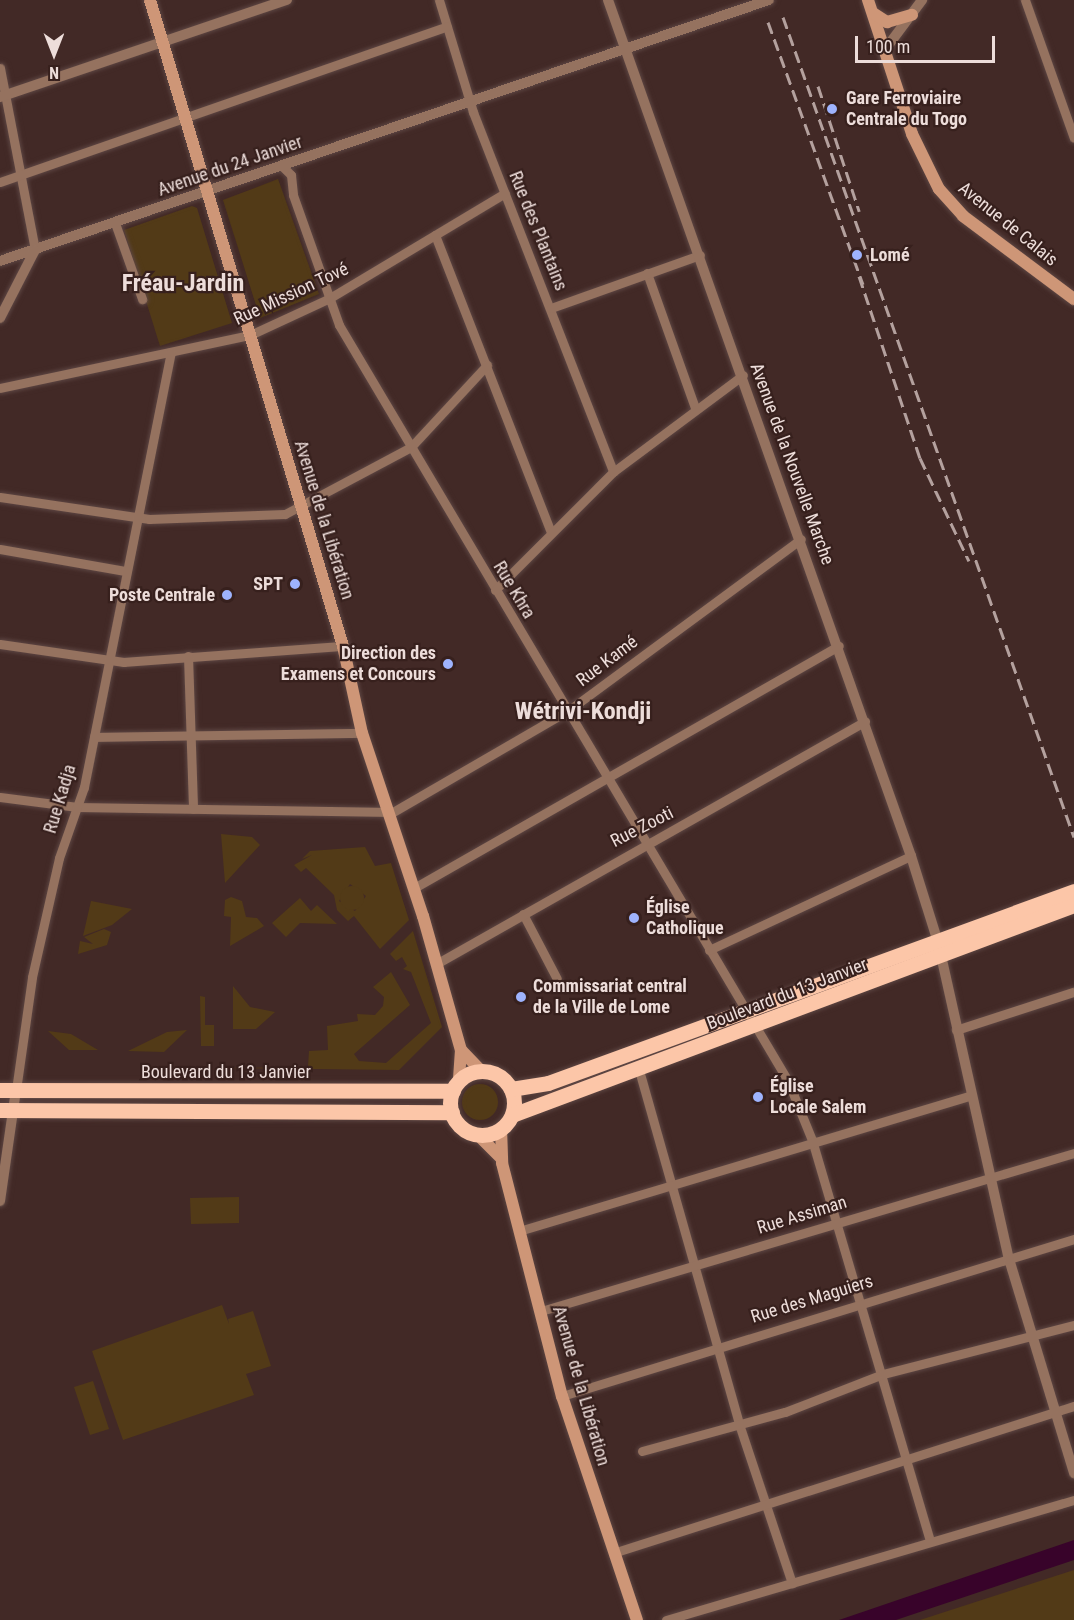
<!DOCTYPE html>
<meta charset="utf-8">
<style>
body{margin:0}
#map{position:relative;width:1074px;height:1620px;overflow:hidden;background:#422926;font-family:"Roboto Condensed",sans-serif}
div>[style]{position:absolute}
.green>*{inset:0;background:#523a17}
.round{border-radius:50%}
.water>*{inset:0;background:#38032a}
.roads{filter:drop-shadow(0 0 2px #5d4643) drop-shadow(0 0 2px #5d4643)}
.minor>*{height:9px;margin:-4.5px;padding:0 4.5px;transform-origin:4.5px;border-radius:4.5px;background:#95725f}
.tertiary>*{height:10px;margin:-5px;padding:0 5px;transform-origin:5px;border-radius:5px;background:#95725f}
.secondary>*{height:12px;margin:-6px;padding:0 6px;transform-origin:6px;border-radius:6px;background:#ce9677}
.trunk>*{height:15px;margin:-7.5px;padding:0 7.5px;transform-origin:7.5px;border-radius:7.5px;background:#fcc6a8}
.trunk>.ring{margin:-7.5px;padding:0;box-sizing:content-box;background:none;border:15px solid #fcc6a8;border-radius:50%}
.rail>*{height:3px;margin-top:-1.5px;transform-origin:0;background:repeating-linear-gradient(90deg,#b4a19e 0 12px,transparent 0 18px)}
.dots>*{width:16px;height:16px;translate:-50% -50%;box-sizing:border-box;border:3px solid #37201d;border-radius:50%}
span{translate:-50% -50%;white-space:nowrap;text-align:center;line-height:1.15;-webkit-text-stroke:4.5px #37201d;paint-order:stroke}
.poi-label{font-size:18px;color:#edddda;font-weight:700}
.left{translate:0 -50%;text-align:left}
.right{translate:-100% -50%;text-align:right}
.street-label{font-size:18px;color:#edddda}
.district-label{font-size:24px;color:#edddda;font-weight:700}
.north{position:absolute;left:24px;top:24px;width:60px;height:60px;-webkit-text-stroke:4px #37201d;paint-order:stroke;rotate:180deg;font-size:16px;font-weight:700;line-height:24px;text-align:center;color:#edddda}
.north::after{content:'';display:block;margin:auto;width:21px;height:27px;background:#edddda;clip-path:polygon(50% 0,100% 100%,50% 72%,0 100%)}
.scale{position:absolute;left:855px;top:36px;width:140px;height:27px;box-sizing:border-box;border:3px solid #edddda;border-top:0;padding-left:8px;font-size:18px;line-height:21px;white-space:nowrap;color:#edddda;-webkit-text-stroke:4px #37201d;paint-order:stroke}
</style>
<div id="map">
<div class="green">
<i style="clip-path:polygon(278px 179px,319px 294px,260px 318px,223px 200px)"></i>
<i style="clip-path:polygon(192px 206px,197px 208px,232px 323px,160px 346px,124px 230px)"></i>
<i style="clip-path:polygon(221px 834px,252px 837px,260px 845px,225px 883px)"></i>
<i style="clip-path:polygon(evenodd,365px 847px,375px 866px,391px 863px,409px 920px,380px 949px,354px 916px,348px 921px,337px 910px,334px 895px,306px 868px,301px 872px,294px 865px,312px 855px,302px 859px,310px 851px,365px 847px,350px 884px,366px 896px,355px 911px,339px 901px,350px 884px)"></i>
<i class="round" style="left:340px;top:886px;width:24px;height:24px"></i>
<i style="clip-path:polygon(231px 897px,242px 901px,246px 917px,257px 918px,264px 926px,230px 946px,231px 917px,224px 916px,225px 900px)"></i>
<i style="clip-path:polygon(300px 898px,311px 911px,317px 905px,337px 924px,300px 923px,286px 937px,272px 923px)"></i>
<i style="clip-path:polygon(91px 901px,132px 909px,112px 925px,83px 936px)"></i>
<i style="clip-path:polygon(104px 929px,111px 932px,107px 945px,78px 954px,80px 941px,93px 944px,84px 937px)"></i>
<i style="clip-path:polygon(413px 931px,442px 1027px,399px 1070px,222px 1068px,308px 1067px,309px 1051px,328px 1050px,327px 1026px,358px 1021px,357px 1014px,375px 1015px,383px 1006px,384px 997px,373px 987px,391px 972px,410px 1005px,354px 1054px,359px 1061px,386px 1063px,431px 1023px,411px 972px,403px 969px,407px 966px,402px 957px,396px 961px,390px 954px)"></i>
<i style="clip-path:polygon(233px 986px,250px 1007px,275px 1012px,256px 1029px,233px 1029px)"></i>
<i style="clip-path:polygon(200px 996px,205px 997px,205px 1025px,214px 1025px,214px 1046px,201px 1046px)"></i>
<i style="clip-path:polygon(187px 1030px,164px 1052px,128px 1051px,167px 1032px)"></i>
<i style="clip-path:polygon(48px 1031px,71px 1034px,98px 1050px,69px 1050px)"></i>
<i class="round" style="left:462px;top:1084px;width:36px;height:36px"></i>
<i style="clip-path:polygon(239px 1197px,239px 1223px,191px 1224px,190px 1198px)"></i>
<i style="clip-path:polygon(222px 1305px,229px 1324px,228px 1319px,253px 1311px,271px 1366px,246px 1374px,254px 1395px,123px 1440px,92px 1351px)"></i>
<i style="clip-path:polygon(93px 1381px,109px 1429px,90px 1435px,74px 1387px)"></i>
<i style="clip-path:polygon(1074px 1570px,1074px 1620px,920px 1620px)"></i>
</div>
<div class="water">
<i style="clip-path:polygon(1074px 1540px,1074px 1560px,896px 1620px,839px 1620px)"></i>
</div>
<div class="roads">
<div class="minor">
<i style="left:439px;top:0;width:117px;rotate:73.1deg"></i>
<i style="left:473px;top:112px;width:386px;rotate:68.7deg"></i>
<i style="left:1025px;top:0;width:146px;rotate:70.5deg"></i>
<i style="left:0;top:68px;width:185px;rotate:79.1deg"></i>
<i style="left:282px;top:166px;width:13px;rotate:45deg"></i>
<i style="left:291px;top:175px;width:20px;rotate:84deg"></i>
<i style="left:293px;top:195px;width:138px;rotate:70.5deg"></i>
<i style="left:339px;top:325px;width:879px;rotate:59.29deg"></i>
<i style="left:788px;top:1081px;width:64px;rotate:67.9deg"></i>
<i style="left:812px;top:1140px;width:418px;rotate:73.6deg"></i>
<i style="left:0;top:182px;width:473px;rotate:-19.2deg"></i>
<i style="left:115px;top:223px;width:81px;rotate:70.4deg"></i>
<i style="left:435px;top:235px;width:319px;rotate:68.7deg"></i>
<i style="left:647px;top:273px;width:143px;rotate:70.4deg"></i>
<i style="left:551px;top:308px;width:158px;rotate:-19.6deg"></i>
<i style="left:0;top:388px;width:256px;rotate:-12deg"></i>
<i style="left:250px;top:335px;width:86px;rotate:-24.8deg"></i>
<i style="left:328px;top:299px;width:206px;rotate:-30.9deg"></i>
<i style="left:0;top:497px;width:151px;rotate:8.4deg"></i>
<i style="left:149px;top:519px;width:136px;rotate:-2.1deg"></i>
<i style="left:285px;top:514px;width:143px;rotate:-28deg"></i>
<i style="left:411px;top:447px;width:112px;rotate:-47.2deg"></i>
<i style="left:0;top:549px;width:127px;rotate:10deg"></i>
<i style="left:495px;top:590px;width:167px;rotate:-45deg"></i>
<i style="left:613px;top:472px;width:162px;rotate:-36.7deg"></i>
<i style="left:0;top:644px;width:125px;rotate:8.3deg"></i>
<i style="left:124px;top:662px;width:220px;rotate:-4.2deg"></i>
<i style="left:188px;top:656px;width:153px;rotate:88.1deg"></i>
<i style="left:94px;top:737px;width:268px;rotate:-0.9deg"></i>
<i style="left:0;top:797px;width:78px;rotate:7.4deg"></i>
<i style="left:77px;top:807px;width:316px;rotate:0.9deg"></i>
<i style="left:393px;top:812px;width:203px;rotate:-30.1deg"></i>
<i style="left:569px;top:710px;width:288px;rotate:-36.4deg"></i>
<i style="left:414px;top:888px;width:489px;rotate:-29.7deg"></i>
<i style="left:523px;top:914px;width:73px;rotate:62.4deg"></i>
<i style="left:709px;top:950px;width:223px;rotate:-25deg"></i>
<i style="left:436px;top:964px;width:493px;rotate:-29.5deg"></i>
<i style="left:956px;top:1030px;width:123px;rotate:-18deg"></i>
<i style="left:639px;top:1070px;width:368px;rotate:74.2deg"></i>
<i style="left:739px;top:1424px;width:168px;rotate:71.6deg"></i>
<i style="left:16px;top:1090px;width:114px;rotate:-81.9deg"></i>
<i style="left:32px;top:977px;width:122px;rotate:-77.2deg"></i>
<i style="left:59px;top:858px;width:75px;rotate:-70.6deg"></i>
<i style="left:84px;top:787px;width:443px;rotate:-78.7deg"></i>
<i style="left:519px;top:1231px;width:471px;rotate:-16.7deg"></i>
<i style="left:541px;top:1311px;width:556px;rotate:-16.51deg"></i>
<i style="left:562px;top:1396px;width:536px;rotate:-17.05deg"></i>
<i style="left:642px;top:1451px;width:148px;rotate:-15.3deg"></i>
<i style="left:785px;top:1412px;width:105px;rotate:-21.2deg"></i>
<i style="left:883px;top:1374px;width:197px;rotate:-14.4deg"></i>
<i style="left:613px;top:1553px;width:484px;rotate:-17.7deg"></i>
<i style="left:666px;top:1620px;width:425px;rotate:-16.4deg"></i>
</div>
<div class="tertiary">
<i style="left:608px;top:0;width:908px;rotate:70.51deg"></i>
<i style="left:911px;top:856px;width:90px;rotate:72.6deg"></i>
<i style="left:938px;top:942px;width:325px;rotate:77.4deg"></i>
<i style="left:1009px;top:1259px;width:224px;rotate:73.1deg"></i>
<i style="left:884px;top:51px;width:64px;rotate:-53.3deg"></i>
<i style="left:0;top:97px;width:303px;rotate:-18.7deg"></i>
<i style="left:0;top:261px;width:812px;rotate:-18.75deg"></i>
<i style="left:0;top:318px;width:76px;rotate:-62.8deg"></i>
<i style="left:0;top:1201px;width:112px;rotate:-81.8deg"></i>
</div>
<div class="secondary">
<i style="left:150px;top:0;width:674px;rotate:73.37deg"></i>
<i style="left:343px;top:646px;width:89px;rotate:77.7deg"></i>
<i style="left:362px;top:733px;width:193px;rotate:71.6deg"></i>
<i style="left:423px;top:916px;width:139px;rotate:74.2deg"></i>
<i style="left:461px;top:1050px;width:32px;rotate:94deg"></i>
<i style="left:868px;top:0;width:141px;rotate:71.8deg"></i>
<i style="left:912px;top:134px;width:61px;rotate:63.9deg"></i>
<i style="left:939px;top:189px;width:36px;rotate:48deg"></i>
<i style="left:963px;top:216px;width:139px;rotate:36.8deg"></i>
<i style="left:873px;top:13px;width:17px;rotate:33deg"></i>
<i style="left:887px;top:22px;width:26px;rotate:-16deg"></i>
<i style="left:461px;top:1050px;width:30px;rotate:46deg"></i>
<i style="left:501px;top:1128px;width:35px;rotate:88deg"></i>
<i style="left:502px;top:1163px;width:241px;rotate:75.6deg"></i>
<i style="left:562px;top:1396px;width:236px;rotate:71.5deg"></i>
<i style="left:477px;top:1134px;width:34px;rotate:45deg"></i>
</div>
<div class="trunk">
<i class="ring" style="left:450px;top:1071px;width:49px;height:49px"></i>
<i style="left:511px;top:1089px;width:37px;rotate:-9deg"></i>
<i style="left:548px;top:1083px;width:560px;rotate:-20.05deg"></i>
<i style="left:0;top:1090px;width:453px;rotate:0.1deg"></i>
<i style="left:0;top:1110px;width:452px;rotate:0.3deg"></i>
<i style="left:512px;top:1115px;width:600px;rotate:-20.49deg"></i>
</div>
</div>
<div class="rail">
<i style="left:783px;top:17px;width:870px;rotate:70.46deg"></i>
<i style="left:768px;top:22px;width:279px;rotate:70.1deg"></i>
<i style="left:818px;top:86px;width:132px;rotate:71.8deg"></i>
<i style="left:859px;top:276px;width:192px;rotate:71.5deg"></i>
<i style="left:920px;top:458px;width:114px;rotate:64.6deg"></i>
</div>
<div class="dots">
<i style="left:832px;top:109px;background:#9eb3fd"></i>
<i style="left:857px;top:255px;background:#9eb3fd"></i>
<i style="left:295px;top:584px;background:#9eb3fd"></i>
<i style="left:227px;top:595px;background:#9eb3fd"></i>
<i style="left:448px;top:664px;background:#9eb3fd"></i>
<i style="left:634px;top:918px;background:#9eb3fd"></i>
<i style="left:521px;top:997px;background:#9eb3fd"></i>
<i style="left:758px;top:1097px;background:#9eb3fd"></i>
</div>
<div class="poi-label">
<span class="left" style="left:846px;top:109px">Gare Ferroviaire<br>Centrale du Togo</span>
<span class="left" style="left:870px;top:255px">Lomé</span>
<span class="right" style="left:283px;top:584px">SPT</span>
<span class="right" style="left:215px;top:595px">Poste Centrale</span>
<span class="right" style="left:436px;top:664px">Direction des<br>Examens et Concours</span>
<span class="left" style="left:646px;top:918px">Église<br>Catholique</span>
<span class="left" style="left:533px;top:997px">Commissariat central<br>de la Ville de Lome</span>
<span class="left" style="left:770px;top:1097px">Église<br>Locale Salem</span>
</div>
<div class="street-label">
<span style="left:230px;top:166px;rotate:-19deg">Avenue du 24 Janvier</span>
<span style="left:1008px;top:224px;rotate:39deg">Avenue de Calais</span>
<span style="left:538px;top:231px;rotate:68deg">Rue des Plantains</span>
<span style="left:291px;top:294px;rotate:-25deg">Rue Mission Tové</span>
<span style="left:792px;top:464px;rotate:70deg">Avenue de la Nouvelle Marche</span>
<span style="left:324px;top:520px;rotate:73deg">Avenue de la Libération</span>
<span style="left:514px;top:590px;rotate:59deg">Rue Khra</span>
<span style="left:607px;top:661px;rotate:-37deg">Rue Kamé</span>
<span style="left:60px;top:799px;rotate:-73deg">Rue Kadja</span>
<span style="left:642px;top:827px;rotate:-27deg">Rue Zooti</span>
<span style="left:787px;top:994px;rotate:-21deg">Boulevard du 13 Janvier</span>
<span style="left:226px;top:1072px">Boulevard du 13 Janvier</span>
<span style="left:802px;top:1215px;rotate:-17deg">Rue Assiman</span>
<span style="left:812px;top:1299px;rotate:-17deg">Rue des Maguiers</span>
<span style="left:581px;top:1386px;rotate:74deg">Avenue de la Libération</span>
</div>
<div class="district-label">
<span style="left:183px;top:284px">Fréau-Jardin</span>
<span style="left:583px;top:712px">Wétrivi-Kondji</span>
</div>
<div class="north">N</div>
<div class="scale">100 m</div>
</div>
